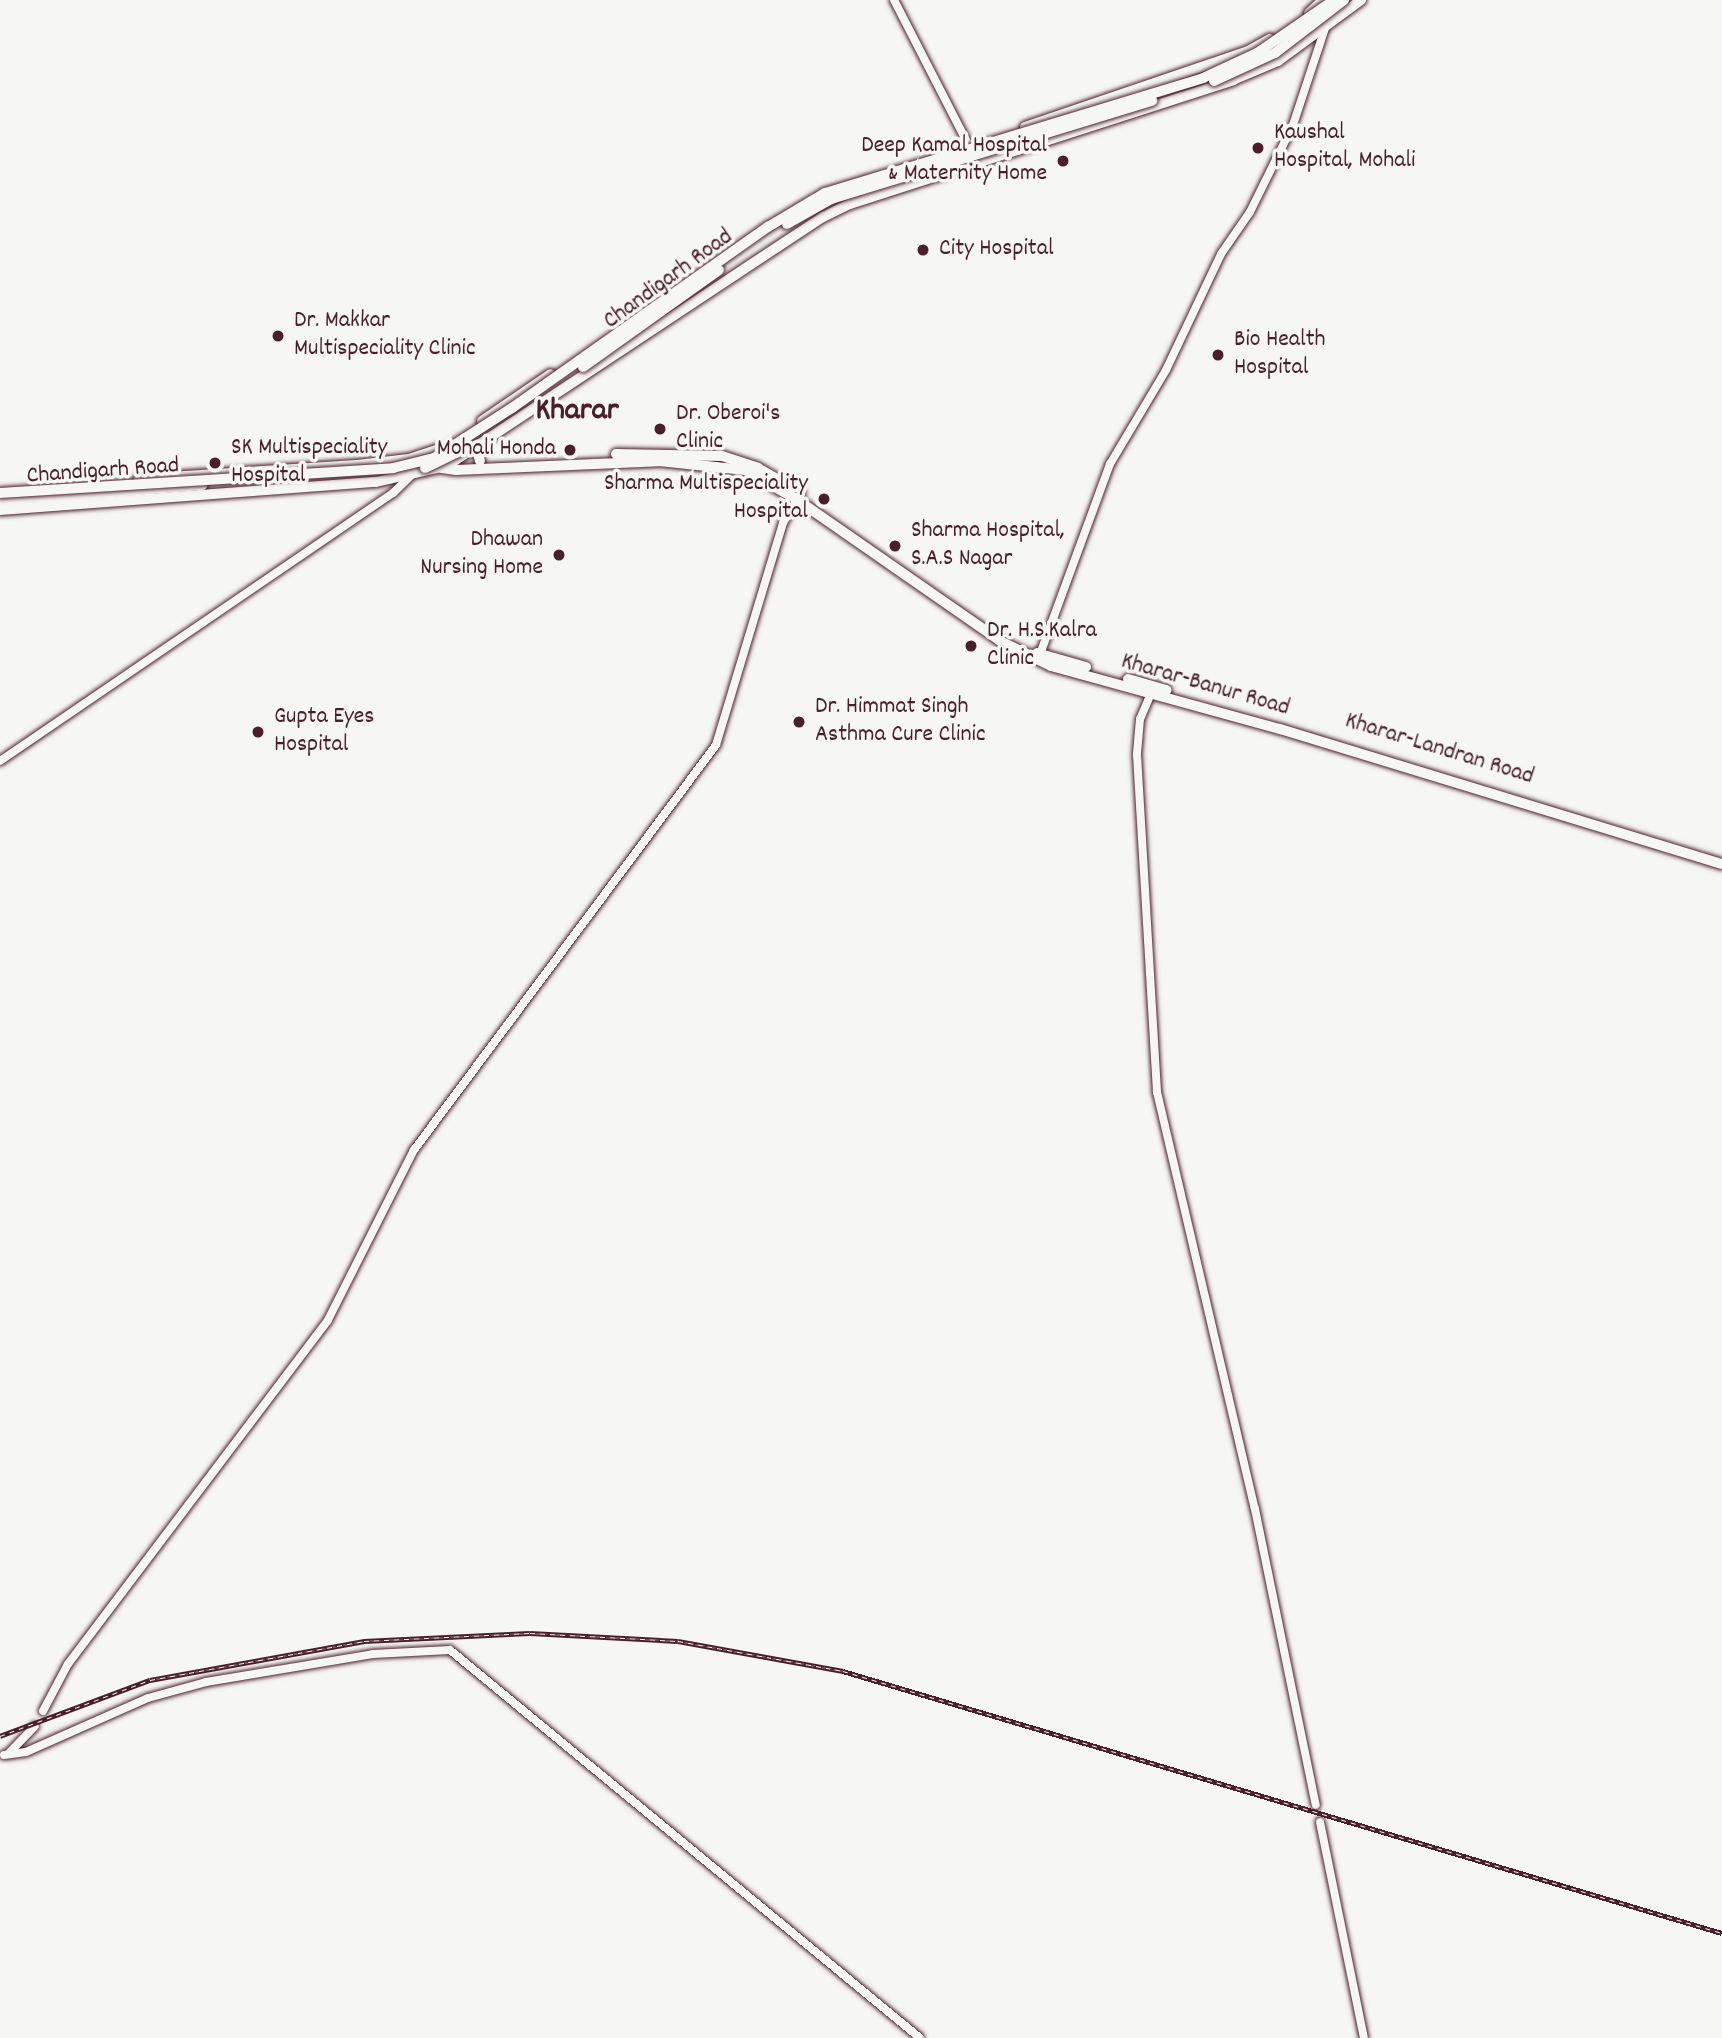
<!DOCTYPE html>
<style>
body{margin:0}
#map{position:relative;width:1722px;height:2038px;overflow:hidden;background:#f6f6f2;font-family:Dekko,sans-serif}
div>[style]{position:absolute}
.minor-tunnel>*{height:8px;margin-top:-4px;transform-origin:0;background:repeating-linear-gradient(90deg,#d4cbca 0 8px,transparent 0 12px)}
.roads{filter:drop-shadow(0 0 2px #4a1f2b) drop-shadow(0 0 2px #4a1f2b)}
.minor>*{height:8px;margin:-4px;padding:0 4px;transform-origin:4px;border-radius:4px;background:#f6f6f2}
.major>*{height:10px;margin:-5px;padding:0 5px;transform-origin:5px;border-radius:5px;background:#f6f6f2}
.highway>*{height:10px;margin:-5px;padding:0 5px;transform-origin:5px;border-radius:5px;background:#f6f6f2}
.rail>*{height:4.5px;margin-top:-2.25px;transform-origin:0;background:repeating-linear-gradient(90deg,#f6f6f2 0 5px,#4a1f2b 0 10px);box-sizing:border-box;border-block:2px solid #4a1f2b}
.bridges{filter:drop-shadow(0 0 2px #4a1f2b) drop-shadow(0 0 2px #4a1f2b)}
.highway-bridge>*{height:10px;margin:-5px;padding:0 5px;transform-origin:5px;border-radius:5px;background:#f6f6f2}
.dots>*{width:19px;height:19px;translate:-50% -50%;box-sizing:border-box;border:4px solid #f6f6f2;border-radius:50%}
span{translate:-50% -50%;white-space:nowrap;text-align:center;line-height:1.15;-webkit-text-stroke:7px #f6f6f2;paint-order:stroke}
.poi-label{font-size:24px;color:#4a1f2b}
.left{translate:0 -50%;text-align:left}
.right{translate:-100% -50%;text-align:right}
.street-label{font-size:24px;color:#4a1f2b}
.district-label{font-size:32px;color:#4a1f2b;font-weight:700}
</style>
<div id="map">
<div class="minor-tunnel">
<i style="left:1316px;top:1805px;width:17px;rotate:77deg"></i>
</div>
<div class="roads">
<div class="minor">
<i style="left:894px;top:0;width:171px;rotate:62.8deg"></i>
<i style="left:1039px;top:657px;width:206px;rotate:-69.8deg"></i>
<i style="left:1110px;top:464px;width:109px;rotate:-59.2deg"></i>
<i style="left:1166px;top:370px;width:128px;rotate:-64.6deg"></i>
<i style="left:1221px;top:254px;width:51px;rotate:-55.4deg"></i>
<i style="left:1250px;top:212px;width:97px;rotate:-63.7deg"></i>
<i style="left:1293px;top:125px;width:108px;rotate:-71.7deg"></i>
<i style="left:1152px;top:691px;width:30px;rotate:113deg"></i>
<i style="left:1140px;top:719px;width:36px;rotate:95deg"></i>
<i style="left:1137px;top:755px;width:338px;rotate:86.6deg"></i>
<i style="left:1157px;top:1092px;width:428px;rotate:76.8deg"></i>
<i style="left:1255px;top:1509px;width:302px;rotate:78.4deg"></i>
<i style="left:0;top:761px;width:476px;rotate:-34.3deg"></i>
<i style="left:393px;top:493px;width:30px;rotate:-44deg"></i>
<i style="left:43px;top:1711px;width:53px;rotate:-62deg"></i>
<i style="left:68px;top:1664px;width:431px;rotate:-52.9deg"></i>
<i style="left:328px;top:1320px;width:191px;rotate:-63.2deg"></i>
<i style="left:414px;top:1150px;width:505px;rotate:-53.29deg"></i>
<i style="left:716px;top:745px;width:232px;rotate:-73.2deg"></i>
<i style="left:783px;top:523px;width:35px;rotate:-59deg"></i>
<i style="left:9px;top:1753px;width:37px;rotate:-46deg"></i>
<i style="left:4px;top:1755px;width:22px;rotate:-8deg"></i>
<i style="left:26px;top:1752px;width:133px;rotate:-23.9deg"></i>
<i style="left:148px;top:1698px;width:60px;rotate:-15.4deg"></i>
<i style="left:206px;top:1682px;width:169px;rotate:-9.5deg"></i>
<i style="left:373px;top:1654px;width:77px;rotate:-3deg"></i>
<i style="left:450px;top:1650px;width:609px;rotate:39.54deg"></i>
<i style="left:1320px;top:1822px;width:220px;rotate:78.5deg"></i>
</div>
<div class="major">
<i style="left:1309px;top:13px;width:19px;rotate:-43deg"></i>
<i style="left:1025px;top:127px;width:236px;rotate:-18.8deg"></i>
<i style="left:1248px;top:51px;width:25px;rotate:-29deg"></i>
<i style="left:482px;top:421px;width:83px;rotate:-34.3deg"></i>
<i style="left:451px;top:463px;width:446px;rotate:-33.5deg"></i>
<i style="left:823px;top:217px;width:30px;rotate:-26deg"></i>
<i style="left:850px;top:204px;width:403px;rotate:-17.9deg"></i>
<i style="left:1233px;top:80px;width:49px;rotate:-22.9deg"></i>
<i style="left:1278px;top:61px;width:103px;rotate:-36.3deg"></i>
</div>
<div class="highway">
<i style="left:477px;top:450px;width:11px;rotate:75deg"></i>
<i style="left:432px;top:452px;width:19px;rotate:58deg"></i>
<i style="left:442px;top:468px;width:14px;rotate:8deg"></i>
<i style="left:456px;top:470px;width:203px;rotate:-2.5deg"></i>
<i style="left:659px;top:461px;width:86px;rotate:6deg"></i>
<i style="left:745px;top:470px;width:59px;rotate:29.6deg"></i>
<i style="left:796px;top:499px;width:249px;rotate:34.8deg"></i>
<i style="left:1000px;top:641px;width:57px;rotate:26.1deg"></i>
<i style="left:1051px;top:666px;width:238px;rotate:15.4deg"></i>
<i style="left:1280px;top:729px;width:462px;rotate:17deg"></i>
<i style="left:616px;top:454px;width:106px;rotate:1.1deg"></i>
<i style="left:722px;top:456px;width:38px;rotate:18deg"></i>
<i style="left:758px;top:468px;width:32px;rotate:30deg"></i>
<i style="left:139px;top:479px;width:218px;rotate:-3.7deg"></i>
<i style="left:357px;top:465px;width:52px;rotate:-6.6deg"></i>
<i style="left:409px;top:459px;width:32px;rotate:-18deg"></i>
<i style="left:0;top:501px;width:203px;rotate:-4.5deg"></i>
<i style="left:0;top:510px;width:377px;rotate:-4.3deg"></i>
<i style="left:376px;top:482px;width:72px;rotate:-12.9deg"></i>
<i style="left:1037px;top:653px;width:51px;rotate:15.9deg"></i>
<i style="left:1128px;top:679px;width:40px;rotate:16deg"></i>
</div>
</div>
<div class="rail">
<i style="left:0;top:1736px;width:160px;rotate:-20.5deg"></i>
<i style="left:150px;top:1680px;width:218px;rotate:-10.3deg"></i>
<i style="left:364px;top:1641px;width:166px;rotate:-2.8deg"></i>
<i style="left:530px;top:1633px;width:148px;rotate:3.1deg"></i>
<i style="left:678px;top:1641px;width:168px;rotate:10.3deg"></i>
<i style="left:843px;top:1671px;width:917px;rotate:16.6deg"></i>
</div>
<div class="bridges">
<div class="highway-bridge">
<i style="left:1214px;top:81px;width:67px;rotate:-24.7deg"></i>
<i style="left:1275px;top:53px;width:87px;rotate:-37.5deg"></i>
<i style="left:787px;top:224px;width:51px;rotate:-29.6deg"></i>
<i style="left:831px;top:199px;width:336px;rotate:-17deg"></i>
<i style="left:583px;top:367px;width:167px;rotate:-35.5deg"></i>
<i style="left:425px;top:468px;width:43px;rotate:-26deg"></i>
<i style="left:0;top:493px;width:394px;rotate:-3.6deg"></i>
<i style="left:393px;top:468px;width:42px;rotate:-13.7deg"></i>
<i style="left:434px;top:458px;width:93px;rotate:-32.7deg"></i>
<i style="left:512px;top:408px;width:314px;rotate:-35.3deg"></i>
<i style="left:768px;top:227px;width:66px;rotate:-30.8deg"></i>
<i style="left:825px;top:193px;width:395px;rotate:-16.9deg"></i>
<i style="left:1203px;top:78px;width:60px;rotate:-24.8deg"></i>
<i style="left:1257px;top:53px;width:93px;rotate:-34.5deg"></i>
</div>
</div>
<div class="dots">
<i style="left:1258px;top:148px;background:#4a1f2b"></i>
<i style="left:1063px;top:161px;background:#4a1f2b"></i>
<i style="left:923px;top:250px;background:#4a1f2b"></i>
<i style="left:278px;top:336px;background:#4a1f2b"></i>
<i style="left:1218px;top:355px;background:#4a1f2b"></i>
<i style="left:660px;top:429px;background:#4a1f2b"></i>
<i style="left:570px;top:450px;background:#4a1f2b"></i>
<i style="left:215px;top:463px;background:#4a1f2b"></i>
<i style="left:824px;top:499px;background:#4a1f2b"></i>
<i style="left:895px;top:546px;background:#4a1f2b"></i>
<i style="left:559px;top:555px;background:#4a1f2b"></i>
<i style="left:971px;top:646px;background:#4a1f2b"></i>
<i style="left:799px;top:722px;background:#4a1f2b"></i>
<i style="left:258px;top:732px;background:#4a1f2b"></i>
</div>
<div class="poi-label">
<span class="left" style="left:1274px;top:148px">Kaushal<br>Hospital, Mohali</span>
<span class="right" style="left:1047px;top:161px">Deep Kamal Hospital<br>&amp; Maternity Home</span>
<span class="left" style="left:939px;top:250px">City Hospital</span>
<span class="left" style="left:294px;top:336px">Dr. Makkar<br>Multispeciality Clinic</span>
<span class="left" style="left:1234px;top:355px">Bio Health<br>Hospital</span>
<span class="left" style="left:676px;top:429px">Dr. Oberoi's<br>Clinic</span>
<span class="left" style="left:231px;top:463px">SK Multispeciality<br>Hospital</span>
<span class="right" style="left:556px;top:450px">Mohali Honda</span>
<span class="right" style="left:808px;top:499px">Sharma Multispeciality<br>Hospital</span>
<span class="left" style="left:911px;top:546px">Sharma Hospital,<br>S.A.S Nagar</span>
<span class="right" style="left:543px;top:555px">Dhawan<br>Nursing Home</span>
<span class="left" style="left:987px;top:646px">Dr. H.S.Kalra<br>Clinic</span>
<span class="left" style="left:815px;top:722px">Dr. Himmat Singh<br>Asthma Cure Clinic</span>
<span class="left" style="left:274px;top:732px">Gupta Eyes<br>Hospital</span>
</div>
<div class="street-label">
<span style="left:669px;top:280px;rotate:-36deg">Chandigarh Road</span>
<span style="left:103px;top:472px;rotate:-4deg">Chandigarh Road</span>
<span style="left:1205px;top:686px;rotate:16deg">Kharar-Banur Road</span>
<span style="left:1439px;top:750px;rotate:17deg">Kharar-Landran Road</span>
</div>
<div class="district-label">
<span style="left:577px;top:412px">Kharar</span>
</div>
</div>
